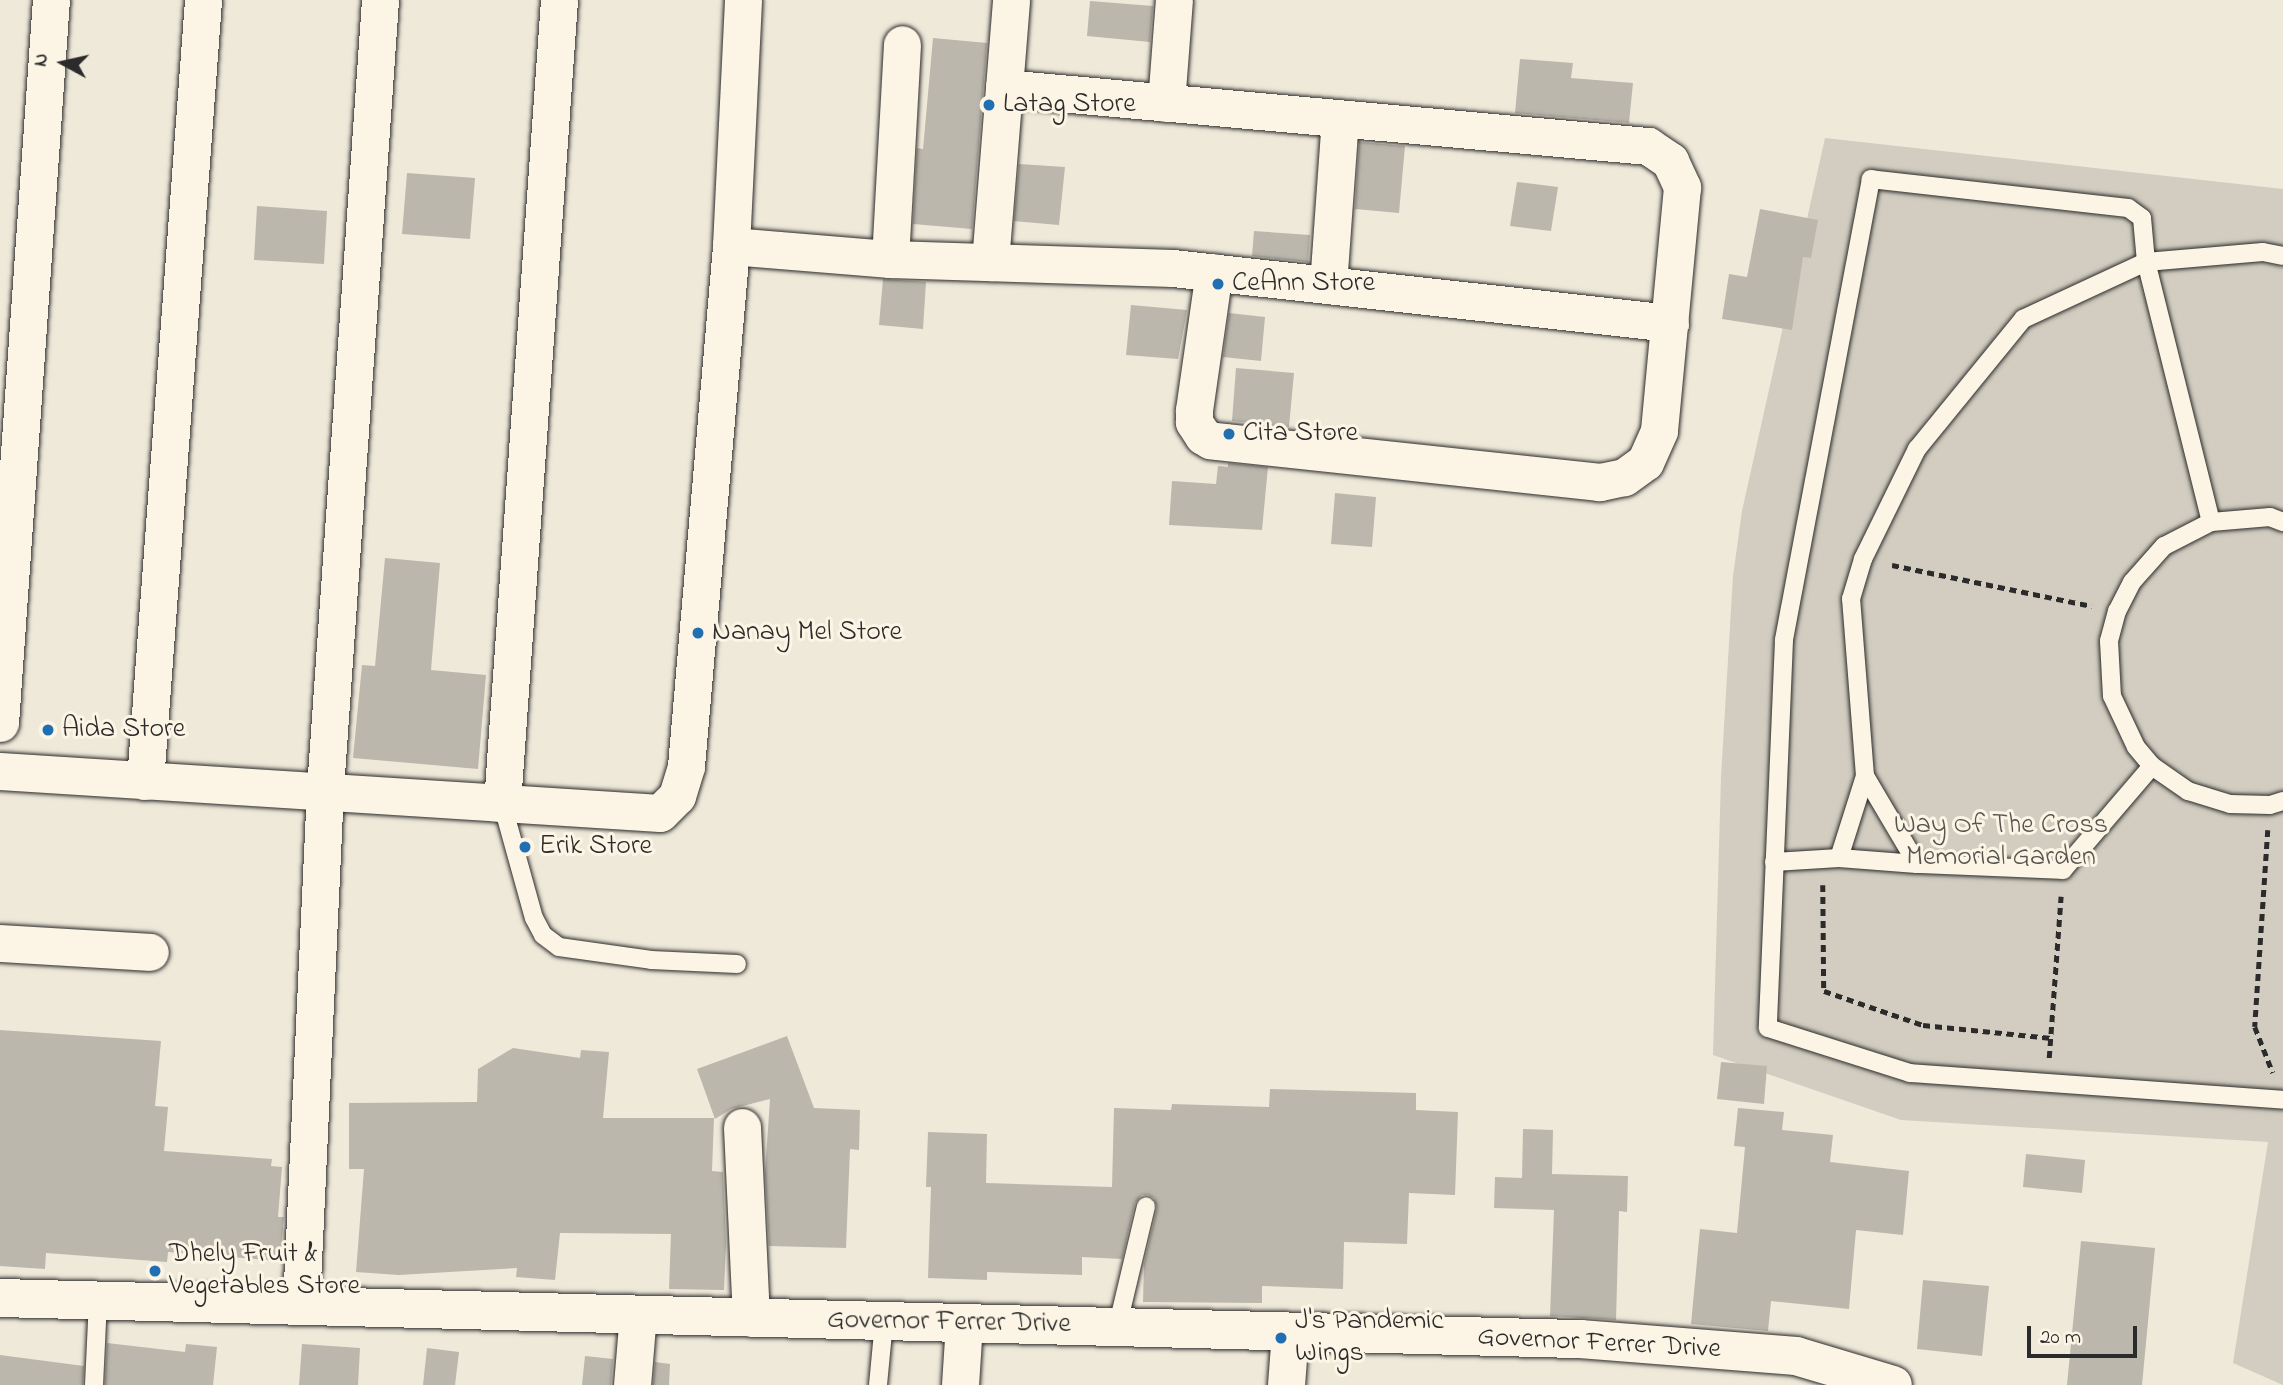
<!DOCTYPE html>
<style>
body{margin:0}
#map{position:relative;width:2283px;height:1385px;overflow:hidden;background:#efe9da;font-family:"Indie Flower",sans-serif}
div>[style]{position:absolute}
.green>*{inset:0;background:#d2cdc0}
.building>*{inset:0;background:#bcb7ac}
.path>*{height:4.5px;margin-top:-2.25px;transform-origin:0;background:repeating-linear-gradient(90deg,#2b2b2b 0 7px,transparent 0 12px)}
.roads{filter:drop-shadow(0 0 2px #2b2b2b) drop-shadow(0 0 2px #2b2b2b)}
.lane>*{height:18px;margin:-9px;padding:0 9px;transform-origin:9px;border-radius:9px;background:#fcf5e5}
.street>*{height:37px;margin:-18.5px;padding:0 18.5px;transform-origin:18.5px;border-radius:18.5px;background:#fcf5e5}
.secondary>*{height:38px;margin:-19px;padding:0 19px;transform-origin:19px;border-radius:19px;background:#fcf5e5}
.dots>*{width:19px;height:19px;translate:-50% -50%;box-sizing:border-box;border:4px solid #fcf5e5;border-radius:50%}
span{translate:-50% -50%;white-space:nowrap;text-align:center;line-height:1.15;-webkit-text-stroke:6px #fcf5e5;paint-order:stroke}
.poi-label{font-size:28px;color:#2b2b2b}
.left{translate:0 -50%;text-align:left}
.park-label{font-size:28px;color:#555450}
.street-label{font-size:28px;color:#2b2b2b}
.north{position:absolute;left:28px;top:28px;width:70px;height:70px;-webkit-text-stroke:5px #fcf5e5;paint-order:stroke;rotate:278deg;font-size:19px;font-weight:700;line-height:28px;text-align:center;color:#2b2b2b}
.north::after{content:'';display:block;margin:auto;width:24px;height:32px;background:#2b2b2b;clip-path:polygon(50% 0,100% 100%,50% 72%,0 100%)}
.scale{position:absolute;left:2027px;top:1326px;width:110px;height:32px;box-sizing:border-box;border:4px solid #2b2b2b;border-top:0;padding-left:9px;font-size:21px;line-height:24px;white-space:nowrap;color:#2b2b2b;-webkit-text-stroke:5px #fcf5e5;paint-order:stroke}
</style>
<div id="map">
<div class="green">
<i style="clip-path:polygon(1825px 138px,2283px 189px,2283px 1385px,2233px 1363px,2268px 1142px,1901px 1120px,1713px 1055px,1721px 777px,1733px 576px,1742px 511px)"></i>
</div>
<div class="building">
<i style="clip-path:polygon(1090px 1px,1153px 6px,1150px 42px,1087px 36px)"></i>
<i style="clip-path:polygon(933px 38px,987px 43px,972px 229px,913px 224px,917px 148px,923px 149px)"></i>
<i style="clip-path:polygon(1520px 59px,1573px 63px,1571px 78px,1633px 83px,1629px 123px,1515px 113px)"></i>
<i style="clip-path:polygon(1359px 142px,1405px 146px,1399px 213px,1355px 209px)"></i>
<i style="clip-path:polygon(1019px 164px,1065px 167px,1059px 225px,1014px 221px)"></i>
<i style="clip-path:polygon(407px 173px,475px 178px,470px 239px,402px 234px)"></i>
<i style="clip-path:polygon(1517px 182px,1558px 187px,1551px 231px,1510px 226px)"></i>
<i style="clip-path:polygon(257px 206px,327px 211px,324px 264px,254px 260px)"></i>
<i style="clip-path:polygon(1760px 209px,1818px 220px,1811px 258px,1803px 257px,1792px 330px,1722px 319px,1729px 274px,1747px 277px)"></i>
<i style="clip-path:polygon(1254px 231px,1310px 235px,1308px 262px,1252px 256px)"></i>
<i style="clip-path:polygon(883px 279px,926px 282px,923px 329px,879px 325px)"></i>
<i style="clip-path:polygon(1131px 305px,1187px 310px,1178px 359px,1126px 355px)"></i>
<i style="clip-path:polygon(1229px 313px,1265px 317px,1261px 361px,1223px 357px)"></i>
<i style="clip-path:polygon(1236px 368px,1294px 373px,1289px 427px,1232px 421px)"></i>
<i style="clip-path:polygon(1228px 463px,1268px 467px,1262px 530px,1169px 525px,1172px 481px,1216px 484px,1218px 466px,1228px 467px)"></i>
<i style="clip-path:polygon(1335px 493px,1376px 497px,1372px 547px,1331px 544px)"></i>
<i style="clip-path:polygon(385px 558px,440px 563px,431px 670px,486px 675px,478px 769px,353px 758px,362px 665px,375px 666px)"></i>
<i style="clip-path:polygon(0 1030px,161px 1041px,155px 1106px,168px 1107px,164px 1151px,272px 1159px,271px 1166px,282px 1167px,278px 1217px,284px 1217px,280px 1261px,168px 1252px,167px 1262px,46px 1253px,45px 1269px,0 1266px)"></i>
<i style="clip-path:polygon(787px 1036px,814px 1108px,860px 1110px,859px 1150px,850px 1149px,846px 1248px,769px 1246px,765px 1173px,770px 1099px,731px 1109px,715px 1119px,697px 1069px)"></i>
<i style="clip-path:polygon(513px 1048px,580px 1058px,581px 1050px,609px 1052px,603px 1118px,714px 1118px,712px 1171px,723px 1172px,726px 1244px,724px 1290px,669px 1289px,671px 1234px,560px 1233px,555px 1280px,516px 1277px,517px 1268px,399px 1275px,356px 1272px,364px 1169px,349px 1169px,349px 1103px,477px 1102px,478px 1069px)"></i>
<i style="clip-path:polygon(1721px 1062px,1767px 1066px,1764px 1104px,1717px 1099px)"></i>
<i style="clip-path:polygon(1270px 1089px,1416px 1093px,1416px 1110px,1458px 1112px,1455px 1195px,1409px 1193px,1407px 1244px,1344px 1242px,1343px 1289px,1262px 1286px,1262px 1303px,1143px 1302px,1144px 1264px,1157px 1208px,1154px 1198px,1148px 1195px,1142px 1195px,1135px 1203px,1122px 1259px,1082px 1257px,1082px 1275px,987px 1272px,987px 1280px,928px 1278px,931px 1187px,926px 1187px,928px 1132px,987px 1134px,986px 1183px,1112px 1187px,1114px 1108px,1171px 1110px,1172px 1104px,1269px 1107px)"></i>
<i style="clip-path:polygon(1738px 1108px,1784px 1112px,1782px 1130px,1833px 1135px,1830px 1162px,1909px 1171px,1903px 1235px,1856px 1230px,1849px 1309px,1771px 1301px,1768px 1331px,1691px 1324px,1700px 1229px,1737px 1233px,1745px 1147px,1734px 1146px)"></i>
<i style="clip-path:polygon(1523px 1129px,1553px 1130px,1552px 1174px,1628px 1176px,1627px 1212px,1619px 1211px,1616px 1320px,1550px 1316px,1554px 1210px,1494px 1208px,1495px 1177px,1522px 1178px)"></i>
<i style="clip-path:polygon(2026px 1154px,2085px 1160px,2082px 1193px,2023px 1187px)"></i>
<i style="clip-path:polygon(2081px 1241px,2155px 1248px,2142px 1385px,2067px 1385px)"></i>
<i style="clip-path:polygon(1923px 1280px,1989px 1286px,1982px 1356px,1917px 1349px)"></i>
<i style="clip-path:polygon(107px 1343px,185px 1352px,186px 1344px,217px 1347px,213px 1385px,105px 1385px)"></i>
<i style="clip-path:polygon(302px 1344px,360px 1348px,358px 1385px,299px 1385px)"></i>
<i style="clip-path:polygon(427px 1348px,459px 1352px,455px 1385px,423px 1385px)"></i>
<i style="clip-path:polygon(0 1355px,84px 1366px,83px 1385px,0 1385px)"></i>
<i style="clip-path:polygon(585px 1356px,613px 1359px,611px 1385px,582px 1385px)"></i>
<i style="clip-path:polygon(655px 1362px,670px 1364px,669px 1385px,653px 1385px)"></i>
</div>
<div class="path">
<i style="left:1892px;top:565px;width:204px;rotate:11.6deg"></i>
<i style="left:2268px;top:830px;width:197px;rotate:93.8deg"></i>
<i style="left:2255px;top:1027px;width:49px;rotate:68.6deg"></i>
<i style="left:1823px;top:885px;width:106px;rotate:89.5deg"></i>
<i style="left:1824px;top:991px;width:105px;rotate:19deg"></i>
<i style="left:1923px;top:1025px;width:129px;rotate:5.8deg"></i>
<i style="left:2049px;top:1058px;width:162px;rotate:-85.8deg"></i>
</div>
<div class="roads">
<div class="lane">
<i style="left:2211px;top:522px;width:268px;rotate:-104deg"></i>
<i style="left:2146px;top:262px;width:44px;rotate:-95.2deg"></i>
<i style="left:2142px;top:218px;width:17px;rotate:-144deg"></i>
<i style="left:2128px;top:208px;width:259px;rotate:-173.6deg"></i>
<i style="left:1871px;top:179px;width:469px;rotate:100.7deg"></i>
<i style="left:1784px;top:640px;width:388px;rotate:92.4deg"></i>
<i style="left:1768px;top:1028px;width:149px;rotate:17.6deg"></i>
<i style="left:1910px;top:1073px;width:374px;rotate:4.1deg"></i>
<i style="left:2283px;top:522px;width:14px;rotate:-159deg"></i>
<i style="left:2270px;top:517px;width:59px;rotate:175.2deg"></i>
<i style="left:2211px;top:522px;width:53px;rotate:152.9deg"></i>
<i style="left:2164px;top:546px;width:48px;rotate:131.6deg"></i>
<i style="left:2132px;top:582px;width:33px;rotate:117deg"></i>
<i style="left:2117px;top:611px;width:31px;rotate:105deg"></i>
<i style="left:2109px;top:641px;width:55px;rotate:86.9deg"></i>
<i style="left:2112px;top:696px;width:56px;rotate:64.8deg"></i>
<i style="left:2136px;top:747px;width:25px;rotate:50deg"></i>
<i style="left:2152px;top:766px;width:44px;rotate:34.8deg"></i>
<i style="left:2188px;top:791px;width:44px;rotate:17.2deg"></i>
<i style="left:2230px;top:804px;width:40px;rotate:1.4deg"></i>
<i style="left:2270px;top:805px;width:14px;rotate:-17deg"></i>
<i style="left:2152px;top:766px;width:137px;rotate:130.6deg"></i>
<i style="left:2063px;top:870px;width:146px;rotate:-177.6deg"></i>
<i style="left:1917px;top:864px;width:102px;rotate:-120.6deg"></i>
<i style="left:1865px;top:776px;width:178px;rotate:-94.5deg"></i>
<i style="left:1851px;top:599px;width:42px;rotate:-73.3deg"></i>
<i style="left:1863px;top:559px;width:123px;rotate:-63.9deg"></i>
<i style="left:1917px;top:449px;width:168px;rotate:-50.8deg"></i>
<i style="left:2023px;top:319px;width:136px;rotate:-24.9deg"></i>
<i style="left:2146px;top:262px;width:117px;rotate:-4.9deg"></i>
<i style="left:2263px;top:252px;width:20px;rotate:11deg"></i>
<i style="left:502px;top:803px;width:119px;rotate:74.5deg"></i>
<i style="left:534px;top:918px;width:19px;rotate:62deg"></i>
<i style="left:543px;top:935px;width:20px;rotate:37deg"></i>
<i style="left:559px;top:947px;width:93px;rotate:8deg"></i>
<i style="left:651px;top:960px;width:86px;rotate:2.7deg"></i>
<i style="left:1839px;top:858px;width:78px;rotate:4.4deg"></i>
<i style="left:1774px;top:862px;width:65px;rotate:-3.5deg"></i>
<i style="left:1839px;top:858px;width:86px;rotate:-72.4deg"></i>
<i style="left:1117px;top:1328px;width:125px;rotate:-76.6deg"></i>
<i style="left:94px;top:1385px;width:85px;rotate:-87.3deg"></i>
<i style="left:878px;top:1385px;width:63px;rotate:-84.6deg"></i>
</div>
<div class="street">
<i style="left:1004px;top:88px;width:647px;rotate:5.15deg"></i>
<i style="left:1648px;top:146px;width:27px;rotate:34deg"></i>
<i style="left:1670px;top:161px;width:29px;rotate:65deg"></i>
<i style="left:1682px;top:187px;width:245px;rotate:95.4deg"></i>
<i style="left:1659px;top:431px;width:34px;rotate:114deg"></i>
<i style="left:1645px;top:462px;width:26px;rotate:144deg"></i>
<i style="left:1624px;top:477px;width:25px;rotate:168deg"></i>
<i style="left:1600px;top:482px;width:392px;rotate:-173.9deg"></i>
<i style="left:1210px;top:440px;width:8px;rotate:-150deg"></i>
<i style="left:1203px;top:436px;width:17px;rotate:-123deg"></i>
<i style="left:1194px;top:422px;width:12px;rotate:-90deg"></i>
<i style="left:1194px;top:410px;width:139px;rotate:-81.8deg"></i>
<i style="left:1166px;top:103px;width:103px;rotate:-85.6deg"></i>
<i style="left:731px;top:246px;width:160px;rotate:4.7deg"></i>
<i style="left:890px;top:259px;width:283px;rotate:1.8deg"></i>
<i style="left:1173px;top:268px;width:500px;rotate:6.31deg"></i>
<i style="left:890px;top:259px;width:215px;rotate:-86.8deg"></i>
<i style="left:990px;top:262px;width:263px;rotate:-85.4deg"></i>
<i style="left:1328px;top:285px;width:166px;rotate:-85.9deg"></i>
<i style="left:0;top:723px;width:725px;rotate:-85.97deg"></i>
<i style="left:0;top:771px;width:661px;rotate:3.64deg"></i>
<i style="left:660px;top:813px;width:24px;rotate:-45deg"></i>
<i style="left:677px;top:796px;width:31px;rotate:-73deg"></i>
<i style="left:686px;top:766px;width:522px;rotate:-85.05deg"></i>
<i style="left:731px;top:246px;width:246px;rotate:-87.2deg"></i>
<i style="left:145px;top:781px;width:783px;rotate:-85.75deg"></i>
<i style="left:502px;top:803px;width:805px;rotate:-85.94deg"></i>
<i style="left:0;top:943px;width:150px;rotate:3.4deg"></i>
<i style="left:742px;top:1127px;width:191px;rotate:87.3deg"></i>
<i style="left:301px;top:1304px;width:516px;rotate:-87.33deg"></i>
<i style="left:325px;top:789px;width:791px;rotate:-86.01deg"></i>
<i style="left:632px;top:1385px;width:71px;rotate:-85.2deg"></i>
<i style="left:960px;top:1385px;width:62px;rotate:-86.3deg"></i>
<i style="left:1286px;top:1385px;width:53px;rotate:-85.7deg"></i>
</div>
<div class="secondary">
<i style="left:0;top:1298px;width:1581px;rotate:1.49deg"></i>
<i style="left:1580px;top:1339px;width:217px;rotate:4.5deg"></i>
<i style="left:1796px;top:1356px;width:101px;rotate:16.6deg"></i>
</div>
</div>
<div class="dots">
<i style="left:989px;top:105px;background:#1f6fb2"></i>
<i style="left:1218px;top:284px;background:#1f6fb2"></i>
<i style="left:1229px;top:434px;background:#1f6fb2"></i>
<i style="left:698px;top:633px;background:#1f6fb2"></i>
<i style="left:48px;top:730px;background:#1f6fb2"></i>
<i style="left:525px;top:847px;background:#1f6fb2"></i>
<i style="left:155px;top:1271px;background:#1f6fb2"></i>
<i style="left:1281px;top:1338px;background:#1f6fb2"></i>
</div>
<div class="poi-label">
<span class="left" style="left:1003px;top:105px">Latag Store</span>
<span class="left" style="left:1232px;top:284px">CeAnn Store</span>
<span class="left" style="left:1243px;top:434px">Cita Store</span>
<span class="left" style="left:712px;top:633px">Nanay Mel Store</span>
<span class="left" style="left:62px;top:730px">Aida Store</span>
<span class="left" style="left:539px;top:847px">Erik Store</span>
<span class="left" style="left:169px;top:1271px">Dhely Fruit &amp;<br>Vegetables Store</span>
<span class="left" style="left:1295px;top:1338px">J's Pandemic<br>Wings</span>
</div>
<div class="park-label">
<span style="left:2001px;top:842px">Way Of The Cross<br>Memorial Garden</span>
</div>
<div class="street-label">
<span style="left:949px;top:1323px;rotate:1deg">Governor Ferrer Drive</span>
<span style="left:1599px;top:1344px;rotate:3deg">Governor Ferrer Drive</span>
</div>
<div class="north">N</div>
<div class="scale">20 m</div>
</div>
